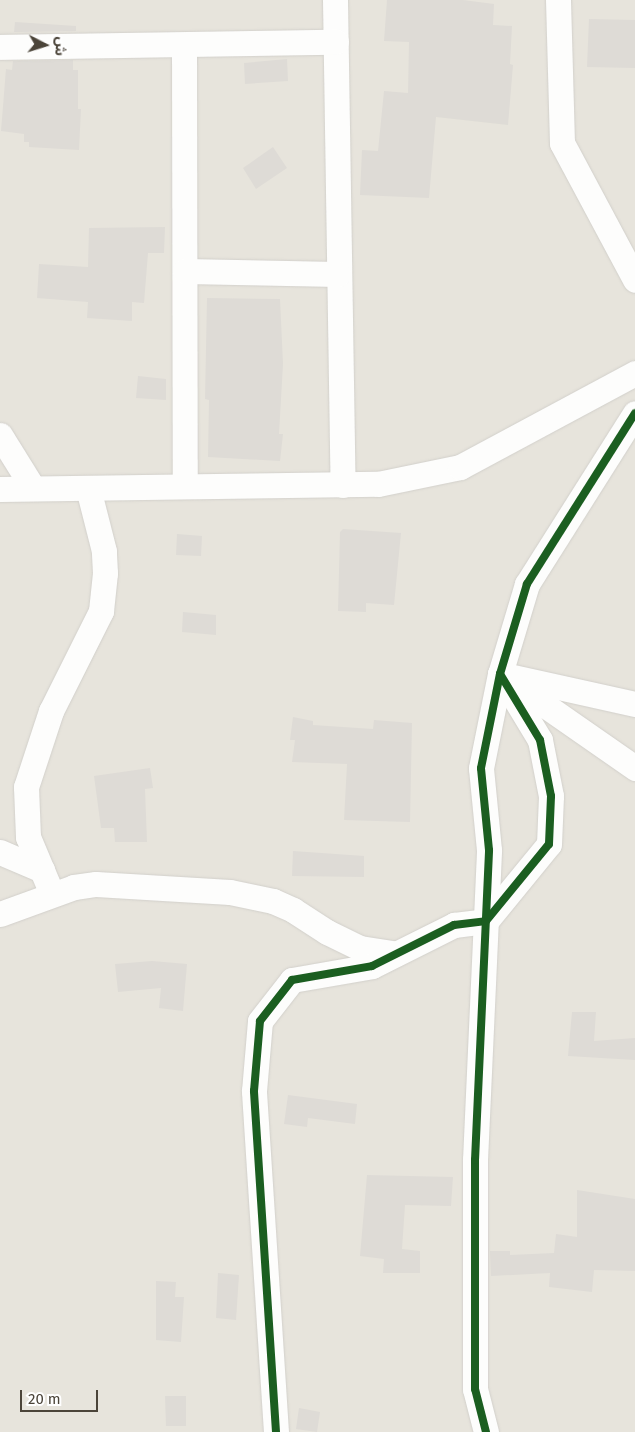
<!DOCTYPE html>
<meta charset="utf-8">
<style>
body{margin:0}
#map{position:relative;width:635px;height:1432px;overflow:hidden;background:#f4f2ee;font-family:"Fira Sans","Noto Sans Arabic",sans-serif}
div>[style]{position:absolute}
.residential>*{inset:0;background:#e7e4dc}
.building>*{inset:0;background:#dedbd6}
.roads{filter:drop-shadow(0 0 1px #d2d0cb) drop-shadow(0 0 1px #d2d0cb)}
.minor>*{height:25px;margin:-12.5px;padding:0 12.5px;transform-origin:12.5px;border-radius:12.5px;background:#fdfdfc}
.cycleway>*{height:8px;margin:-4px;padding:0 4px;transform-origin:4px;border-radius:4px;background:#1b5e20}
span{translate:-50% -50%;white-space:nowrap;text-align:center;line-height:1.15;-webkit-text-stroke:4px #fff;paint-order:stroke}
.north{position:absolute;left:20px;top:20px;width:50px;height:50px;-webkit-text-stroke:4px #fff;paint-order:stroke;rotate:95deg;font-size:14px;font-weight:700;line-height:20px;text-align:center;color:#4b4439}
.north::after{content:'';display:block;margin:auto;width:18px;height:22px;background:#4b4439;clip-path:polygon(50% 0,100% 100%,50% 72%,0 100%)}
.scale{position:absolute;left:20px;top:1390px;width:78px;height:22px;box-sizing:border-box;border:2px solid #4b4439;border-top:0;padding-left:6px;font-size:15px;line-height:18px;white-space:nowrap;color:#4b4439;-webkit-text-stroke:4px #fff;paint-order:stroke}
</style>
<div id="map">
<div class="residential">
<i style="clip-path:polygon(0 0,635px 0,635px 1432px,0 1432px)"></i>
</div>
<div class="building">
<i style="clip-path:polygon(387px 0,463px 0,494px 4px,493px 25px,512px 26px,510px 64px,513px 65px,508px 125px,436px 117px,429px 198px,360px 195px,362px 150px,378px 151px,384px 91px,408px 93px,409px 42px,384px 41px)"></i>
<i style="clip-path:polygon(589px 19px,635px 20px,635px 68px,587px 67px)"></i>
<i style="clip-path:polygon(15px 22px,76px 26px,76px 31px,14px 32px)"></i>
<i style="clip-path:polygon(287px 59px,288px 81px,245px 84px,244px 63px)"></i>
<i style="clip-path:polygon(73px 60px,73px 70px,78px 70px,78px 109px,81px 109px,79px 150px,29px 147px,29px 142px,24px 142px,24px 134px,1px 131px,6px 69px,12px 70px,13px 61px)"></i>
<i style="clip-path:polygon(273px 147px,287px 168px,256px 189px,243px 168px)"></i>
<i style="clip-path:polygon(165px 227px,164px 253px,148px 253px,144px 303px,132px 302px,132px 321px,87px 318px,88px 302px,37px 298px,39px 264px,88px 267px,89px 228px)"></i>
<i style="clip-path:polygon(207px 298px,280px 299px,283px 364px,279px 434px,283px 434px,280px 461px,208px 457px,209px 400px,205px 399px)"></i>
<i style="clip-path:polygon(138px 376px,166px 379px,166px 400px,136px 398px)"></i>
<i style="clip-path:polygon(343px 529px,401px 533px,394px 605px,366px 603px,366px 612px,338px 611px,340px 532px)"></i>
<i style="clip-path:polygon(177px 534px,202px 536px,201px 556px,176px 555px)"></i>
<i style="clip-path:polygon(183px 612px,216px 615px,216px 635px,182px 632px)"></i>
<i style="clip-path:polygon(293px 717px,313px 721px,313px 725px,373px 729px,374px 720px,412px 723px,410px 822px,344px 820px,347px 764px,292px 762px,295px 740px,290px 740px)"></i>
<i style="clip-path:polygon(150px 768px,153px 788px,145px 789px,147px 842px,115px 842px,114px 828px,101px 828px,94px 776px)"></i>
<i style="clip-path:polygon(293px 851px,364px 856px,364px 877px,292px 876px)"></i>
<i style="clip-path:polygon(152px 961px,187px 964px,183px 1011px,159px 1008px,161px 988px,118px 992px,115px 964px)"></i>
<i style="clip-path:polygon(572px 1012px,596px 1012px,594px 1041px,635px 1038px,635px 1060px,568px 1056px)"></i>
<i style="clip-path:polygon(288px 1095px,357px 1104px,355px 1124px,308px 1118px,307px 1127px,284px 1124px)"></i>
<i style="clip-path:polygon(367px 1175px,453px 1177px,451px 1206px,405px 1205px,402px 1249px,420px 1251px,420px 1273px,383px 1273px,384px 1259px,360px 1256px)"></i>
<i style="clip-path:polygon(577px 1190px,635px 1199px,635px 1271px,594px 1270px,592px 1292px,549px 1287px,550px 1273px,491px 1276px,490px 1251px,510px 1251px,510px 1255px,554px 1253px,556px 1234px,577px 1237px)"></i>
<i style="clip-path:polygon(218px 1273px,239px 1275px,236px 1320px,216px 1318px)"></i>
<i style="clip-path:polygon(156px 1281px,176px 1282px,175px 1297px,184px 1297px,181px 1342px,156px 1340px)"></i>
<i style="clip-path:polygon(165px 1396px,186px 1396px,186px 1426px,166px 1426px)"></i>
<i style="clip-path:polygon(299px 1408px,320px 1412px,317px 1432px,296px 1429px)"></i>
</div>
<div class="roads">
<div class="minor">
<i style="left:335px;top:0;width:485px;rotate:89.1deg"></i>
<i style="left:558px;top:0;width:143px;rotate:88.4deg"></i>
<i style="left:562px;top:143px;width:155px;rotate:61.9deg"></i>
<i style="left:184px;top:45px;width:441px;rotate:89.9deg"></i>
<i style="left:0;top:47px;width:336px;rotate:-0.9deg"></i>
<i style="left:185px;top:271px;width:153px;rotate:1.1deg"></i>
<i style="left:0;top:435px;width:62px;rotate:58.1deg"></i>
<i style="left:0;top:489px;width:378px;rotate:-0.8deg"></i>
<i style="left:378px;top:484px;width:84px;rotate:-11.7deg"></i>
<i style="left:460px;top:467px;width:199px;rotate:-28.2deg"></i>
<i style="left:635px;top:704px;width:138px;rotate:-167.5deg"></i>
<i style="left:500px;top:674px;width:165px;rotate:34.8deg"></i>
<i style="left:0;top:852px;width:46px;rotate:23.2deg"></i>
<i style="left:52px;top:894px;width:62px;rotate:-112.8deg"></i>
<i style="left:28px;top:837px;width:50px;rotate:-92.3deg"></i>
<i style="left:26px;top:787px;width:80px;rotate:-71.8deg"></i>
<i style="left:51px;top:711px;width:112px;rotate:-63.4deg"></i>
<i style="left:101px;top:611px;width:38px;rotate:-84deg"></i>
<i style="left:105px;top:573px;width:22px;rotate:-93deg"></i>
<i style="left:104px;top:551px;width:65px;rotate:-104.3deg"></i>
<i style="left:0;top:914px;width:79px;rotate:-20deg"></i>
<i style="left:74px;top:887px;width:22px;rotate:-8deg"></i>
<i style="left:96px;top:884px;width:134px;rotate:3.4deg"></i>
<i style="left:230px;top:892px;width:44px;rotate:11.8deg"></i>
<i style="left:273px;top:901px;width:22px;rotate:24deg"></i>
<i style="left:293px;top:910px;width:40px;rotate:32.9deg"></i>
<i style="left:327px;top:932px;width:37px;rotate:26deg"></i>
<i style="left:360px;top:948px;width:36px;rotate:9deg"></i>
<i style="left:276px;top:1432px;width:342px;rotate:-93.7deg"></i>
<i style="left:254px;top:1091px;width:70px;rotate:-85.1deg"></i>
<i style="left:260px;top:1021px;width:52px;rotate:-52deg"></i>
<i style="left:292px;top:980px;width:81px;rotate:-9.9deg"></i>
<i style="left:372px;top:966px;width:92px;rotate:-26.6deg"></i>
<i style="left:454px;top:925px;width:32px;rotate:-7deg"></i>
<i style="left:486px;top:921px;width:99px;rotate:-50.7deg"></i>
<i style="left:549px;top:844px;width:48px;rotate:-87.6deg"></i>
<i style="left:551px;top:796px;width:57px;rotate:-101.1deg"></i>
<i style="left:540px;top:740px;width:77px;rotate:-121.2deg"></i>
<i style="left:500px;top:674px;width:94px;rotate:-73.3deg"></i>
<i style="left:527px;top:584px;width:202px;rotate:-57.7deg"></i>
<i style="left:486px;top:1432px;width:44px;rotate:-104.3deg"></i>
<i style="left:475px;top:1389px;width:229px;rotate:-90deg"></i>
<i style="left:475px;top:1160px;width:310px;rotate:-87.4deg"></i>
<i style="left:489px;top:850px;width:82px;rotate:-95.6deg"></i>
<i style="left:481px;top:768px;width:96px;rotate:-78.6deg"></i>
</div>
</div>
<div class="cycleway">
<i style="left:276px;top:1432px;width:342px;rotate:-93.7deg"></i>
<i style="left:254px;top:1091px;width:70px;rotate:-85.1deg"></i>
<i style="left:260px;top:1021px;width:52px;rotate:-52deg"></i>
<i style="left:292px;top:980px;width:81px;rotate:-9.9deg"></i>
<i style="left:372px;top:966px;width:92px;rotate:-26.6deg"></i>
<i style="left:454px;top:925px;width:32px;rotate:-7deg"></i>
<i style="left:486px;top:921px;width:99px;rotate:-50.7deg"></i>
<i style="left:549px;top:844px;width:48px;rotate:-87.6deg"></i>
<i style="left:551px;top:796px;width:57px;rotate:-101.1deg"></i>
<i style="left:540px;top:740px;width:77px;rotate:-121.2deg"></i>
<i style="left:500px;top:674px;width:94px;rotate:-73.3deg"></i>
<i style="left:527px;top:584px;width:202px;rotate:-57.7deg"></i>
<i style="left:486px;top:1432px;width:44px;rotate:-104.3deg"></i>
<i style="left:475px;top:1389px;width:229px;rotate:-90deg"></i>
<i style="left:475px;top:1160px;width:310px;rotate:-87.4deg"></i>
<i style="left:489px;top:850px;width:82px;rotate:-95.6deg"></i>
<i style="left:481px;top:768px;width:96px;rotate:-78.6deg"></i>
</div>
<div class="north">ش</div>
<div class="scale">20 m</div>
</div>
